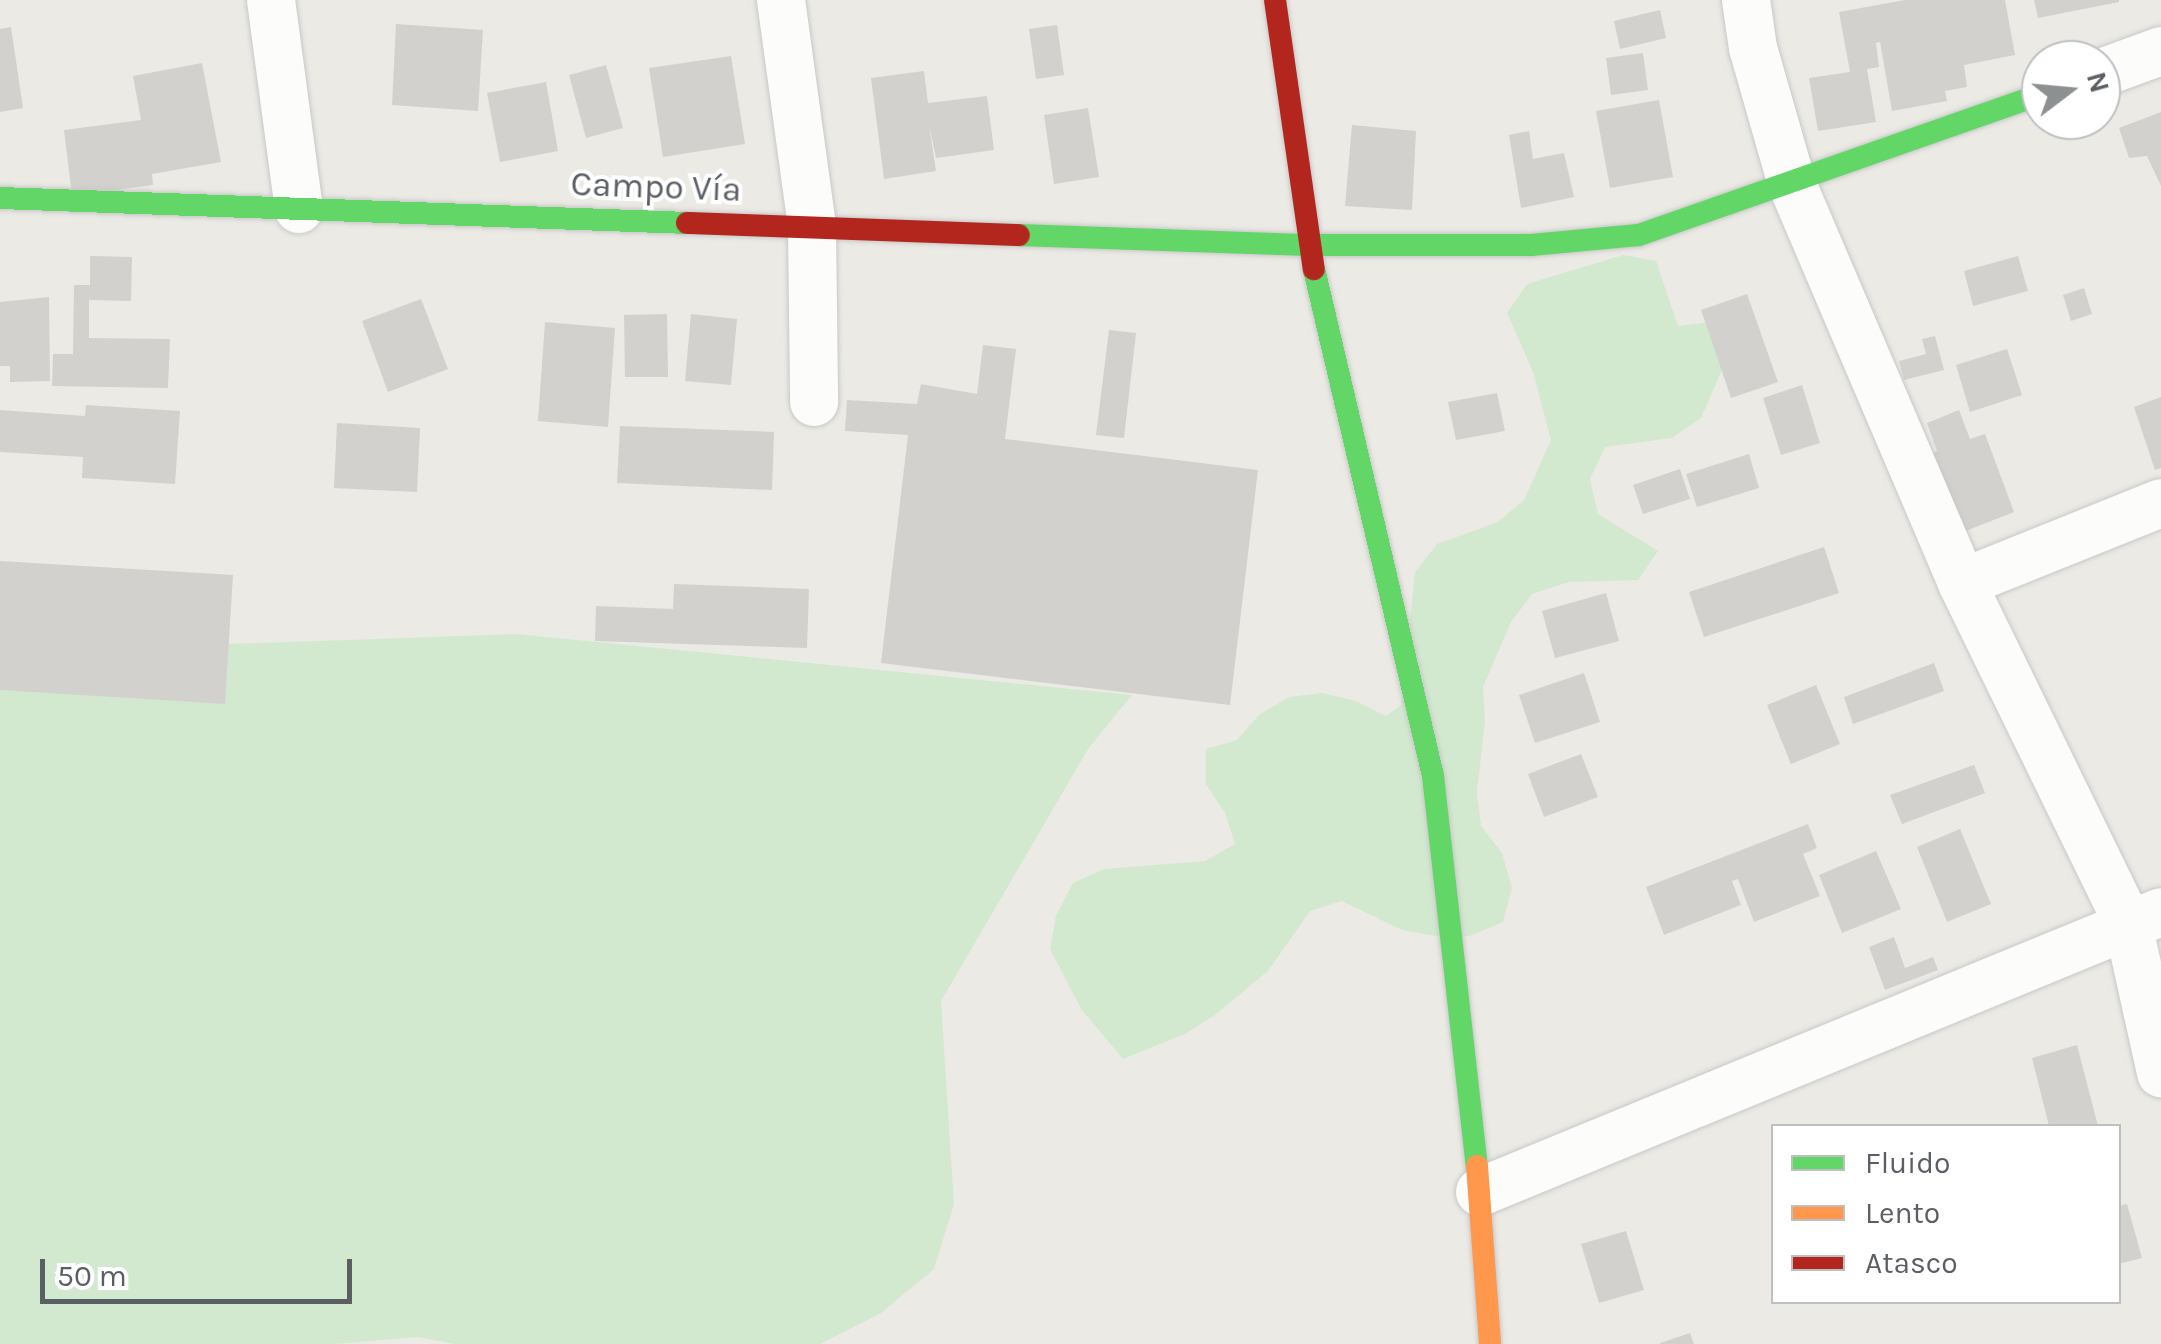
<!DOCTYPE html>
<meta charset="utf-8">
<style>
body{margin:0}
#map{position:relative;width:2161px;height:1344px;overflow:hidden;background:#ebeae5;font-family:Karla,sans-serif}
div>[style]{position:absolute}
.green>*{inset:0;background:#d3e9cf}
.building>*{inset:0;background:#d2d1ce}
.roads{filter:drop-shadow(0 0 2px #c8c8c8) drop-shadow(0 0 2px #c8c8c8)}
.street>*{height:48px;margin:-24px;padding:0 24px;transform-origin:24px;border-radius:24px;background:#fcfcfb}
.fast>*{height:22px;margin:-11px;padding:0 11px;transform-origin:11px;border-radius:11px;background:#63d668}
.slow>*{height:22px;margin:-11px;padding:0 11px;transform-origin:11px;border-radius:11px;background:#ff974d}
.jam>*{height:22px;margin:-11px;padding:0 11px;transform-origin:11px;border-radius:11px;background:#b3261e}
span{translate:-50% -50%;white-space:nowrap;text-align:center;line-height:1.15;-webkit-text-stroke:8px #fff;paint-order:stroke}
.street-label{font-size:35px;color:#5b5f64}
.legend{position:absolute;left:1771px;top:1124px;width:350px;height:180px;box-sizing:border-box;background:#fff;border:2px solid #bdbfc1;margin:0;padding:12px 18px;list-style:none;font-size:30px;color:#5b5f64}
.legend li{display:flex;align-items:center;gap:20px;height:50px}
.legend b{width:50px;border:2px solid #bdbfc1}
.north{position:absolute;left:2021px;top:40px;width:100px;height:100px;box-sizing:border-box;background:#fff;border:2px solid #bdbfc1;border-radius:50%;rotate:74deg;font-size:28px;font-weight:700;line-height:40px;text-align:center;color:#5b5f64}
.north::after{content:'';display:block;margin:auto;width:35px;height:45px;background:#8d9091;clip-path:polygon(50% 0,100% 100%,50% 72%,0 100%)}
.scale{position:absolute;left:40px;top:1259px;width:312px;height:45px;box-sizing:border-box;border:5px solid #5b5f64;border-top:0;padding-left:12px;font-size:30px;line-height:35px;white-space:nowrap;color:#5b5f64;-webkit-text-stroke:8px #fff;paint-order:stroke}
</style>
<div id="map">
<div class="green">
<i style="clip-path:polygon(1623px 255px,1656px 261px,1678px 326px,1712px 322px,1729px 354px,1701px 418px,1672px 438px,1605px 447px,1590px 479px,1598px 514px,1658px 551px,1638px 580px,1569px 582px,1532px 594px,1511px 622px,1483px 687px,1485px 721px,1477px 792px,1481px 826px,1502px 853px,1512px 888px,1503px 922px,1470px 936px,1436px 936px,1402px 930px,1342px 901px,1310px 911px,1268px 971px,1215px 1015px,1185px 1034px,1123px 1059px,1081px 1009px,1050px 949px,1056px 916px,1073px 883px,1104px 869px,1205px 861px,1235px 844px,1225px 813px,1206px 784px,1206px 749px,1237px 740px,1259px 715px,1289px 697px,1322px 693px,1356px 701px,1386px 716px,1401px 705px,1415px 572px,1437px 544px,1498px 522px,1524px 500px,1551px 440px,1533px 372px,1507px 313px,1527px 284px)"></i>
<i style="clip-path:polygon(516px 634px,1132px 695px,1088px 749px,941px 1001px,954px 1204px,934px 1269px,881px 1313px,820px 1344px,455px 1344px,418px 1337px,335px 1344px,0 1344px,0 652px)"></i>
</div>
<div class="building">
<i style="clip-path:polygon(1905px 0,2005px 0,2015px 55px,1964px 65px,1967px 87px,1945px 91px,1947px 101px,1892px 111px,1880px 42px,1876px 43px,1879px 67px,1867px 69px,1876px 122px,1818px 131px,1809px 78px,1850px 72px,1839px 12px)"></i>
<i style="clip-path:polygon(2034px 0,2119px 0,2119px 2px,2038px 18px)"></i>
<i style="clip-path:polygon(1660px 10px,1666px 38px,1620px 49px,1614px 21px)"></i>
<i style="clip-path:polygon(396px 24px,483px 30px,478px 111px,392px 105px)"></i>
<i style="clip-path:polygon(1057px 25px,1064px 75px,1036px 79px,1029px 29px)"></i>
<i style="clip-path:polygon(11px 27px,23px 108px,0 112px,0 29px)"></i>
<i style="clip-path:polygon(1643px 53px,1648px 90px,1611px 95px,1606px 58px)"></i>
<i style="clip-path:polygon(731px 56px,745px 144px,663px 157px,649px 68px)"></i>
<i style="clip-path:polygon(202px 63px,221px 162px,152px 174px,153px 185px,72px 196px,64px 130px,141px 120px,133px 76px)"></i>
<i style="clip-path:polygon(606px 65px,623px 128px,586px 138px,569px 75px)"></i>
<i style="clip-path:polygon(924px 71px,928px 103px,987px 96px,994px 150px,936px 158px,929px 125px,936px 171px,884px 179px,871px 78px)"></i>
<i style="clip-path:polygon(546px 82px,558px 151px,500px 162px,487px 93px)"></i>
<i style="clip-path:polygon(1659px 100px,1673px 177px,1610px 188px,1596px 111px)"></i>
<i style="clip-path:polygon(1088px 108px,1099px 177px,1054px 184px,1044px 115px)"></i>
<i style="clip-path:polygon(2161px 112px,2161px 186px,2147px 156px,2129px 158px,2119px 128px)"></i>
<i style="clip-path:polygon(1352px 125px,1416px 131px,1412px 210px,1345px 206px)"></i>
<i style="clip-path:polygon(1529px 131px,1533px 159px,1564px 153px,1574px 197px,1521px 208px,1509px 135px)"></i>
<i style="clip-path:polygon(90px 256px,132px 257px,131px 301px,89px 300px,89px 338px,170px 339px,168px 388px,52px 386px,53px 354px,73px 354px,74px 285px,90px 285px)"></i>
<i style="clip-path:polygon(2018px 256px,2028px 291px,1973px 306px,1964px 271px)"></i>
<i style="clip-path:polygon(2084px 288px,2092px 314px,2071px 321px,2063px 295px)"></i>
<i style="clip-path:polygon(1747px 294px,1778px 382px,1731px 398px,1701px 310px)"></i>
<i style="clip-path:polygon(49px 297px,50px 381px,10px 382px,10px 366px,0 366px,0 302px)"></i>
<i style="clip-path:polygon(421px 299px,448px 369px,388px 392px,362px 321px)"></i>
<i style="clip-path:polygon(667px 314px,668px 377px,625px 377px,624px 315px)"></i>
<i style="clip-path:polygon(691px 314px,737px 319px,731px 385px,685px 381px)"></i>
<i style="clip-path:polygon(545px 322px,615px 328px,608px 427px,538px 421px)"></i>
<i style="clip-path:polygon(1109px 330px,1136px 333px,1124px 438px,1096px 435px)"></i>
<i style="clip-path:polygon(1935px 336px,1944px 370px,1904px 380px,1899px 361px,1926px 354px,1922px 339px)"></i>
<i style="clip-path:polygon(983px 345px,1016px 349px,1005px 439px,1258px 470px,1230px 705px,881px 663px,908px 435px,845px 431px,847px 400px,917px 404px,921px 384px,977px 394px)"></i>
<i style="clip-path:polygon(2007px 349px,2022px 395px,1970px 412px,1956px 365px)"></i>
<i style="clip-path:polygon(1802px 385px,1820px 443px,1781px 455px,1763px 398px)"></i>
<i style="clip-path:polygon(1497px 393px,1505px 431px,1456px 440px,1448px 402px)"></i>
<i style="clip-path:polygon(2161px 397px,2161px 468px,2155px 470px,2134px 407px)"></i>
<i style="clip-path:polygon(86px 405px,180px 411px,175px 484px,82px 478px,83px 457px,0 452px,0 410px,85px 416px)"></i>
<i style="clip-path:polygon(1959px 410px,1970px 439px,1985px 434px,2014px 512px,1963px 532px,1933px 453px,1937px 451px,1927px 423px)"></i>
<i style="clip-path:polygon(337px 423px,420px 428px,417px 492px,334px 488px)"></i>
<i style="clip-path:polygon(620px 426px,774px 432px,772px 490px,617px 483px)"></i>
<i style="clip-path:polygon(1749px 454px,1759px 488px,1697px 507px,1686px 474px)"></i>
<i style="clip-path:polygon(1680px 469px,1690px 499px,1643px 514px,1633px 485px)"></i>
<i style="clip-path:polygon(1824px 547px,1839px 593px,1704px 637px,1689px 592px)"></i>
<i style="clip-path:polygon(0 561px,233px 575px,225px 704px,0 690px)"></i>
<i style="clip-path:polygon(674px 584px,809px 589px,807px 648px,595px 641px,596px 606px,673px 609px)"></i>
<i style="clip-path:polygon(1606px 593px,1619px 641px,1555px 658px,1542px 611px)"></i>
<i style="clip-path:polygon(1934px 663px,1944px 691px,1853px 724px,1844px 697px)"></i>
<i style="clip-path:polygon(1584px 673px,1600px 722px,1535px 743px,1519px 695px)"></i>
<i style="clip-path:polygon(1816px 685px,1840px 744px,1791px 764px,1767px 705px)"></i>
<i style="clip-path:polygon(1581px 754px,1598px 797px,1544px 817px,1528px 774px)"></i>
<i style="clip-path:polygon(1974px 765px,1985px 793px,1902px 824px,1890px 795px)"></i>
<i style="clip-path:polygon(1808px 824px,1817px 848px,1803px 854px,1820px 896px,1754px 922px,1738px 879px,1732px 881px,1741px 905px,1664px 935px,1646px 887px)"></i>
<i style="clip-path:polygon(1960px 829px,1991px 904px,1947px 922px,1917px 847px)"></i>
<i style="clip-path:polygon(1876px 851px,1901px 909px,1842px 933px,1819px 875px)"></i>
<i style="clip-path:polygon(1894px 937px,1905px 968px,1933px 957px,1938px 970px,1885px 990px,1869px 947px)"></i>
<i style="clip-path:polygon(2077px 1045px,2098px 1126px,2049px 1126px,2032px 1058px)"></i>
<i style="clip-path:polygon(2127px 1204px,2142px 1258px,2118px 1264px,2118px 1206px)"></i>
<i style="clip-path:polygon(1626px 1231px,1644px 1290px,1599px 1303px,1581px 1244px)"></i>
<i style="clip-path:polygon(1690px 1333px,1694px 1344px,1660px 1344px,1660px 1343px)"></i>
</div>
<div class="roads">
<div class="street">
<i style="left:271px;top:0;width:211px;rotate:82.4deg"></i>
<i style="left:781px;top:0;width:229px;rotate:82.2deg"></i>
<i style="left:812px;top:227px;width:175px;rotate:89.3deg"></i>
<i style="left:1746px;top:0;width:49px;rotate:81.7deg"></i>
<i style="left:1753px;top:48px;width:141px;rotate:74deg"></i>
<i style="left:1792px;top:184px;width:434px;rotate:66.9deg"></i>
<i style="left:1962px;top:583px;width:379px;rotate:64deg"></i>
<i style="left:2128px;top:924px;width:153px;rotate:77.5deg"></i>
<i style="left:2101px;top:73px;width:64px;rotate:-20.1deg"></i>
<i style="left:1962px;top:583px;width:214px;rotate:-21.9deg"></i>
<i style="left:1480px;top:1192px;width:736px;rotate:-22.35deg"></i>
</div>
<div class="fast">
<i style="left:0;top:198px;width:687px;rotate:2.08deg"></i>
<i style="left:1019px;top:235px;width:290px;rotate:2deg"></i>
<i style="left:1309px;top:245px;width:222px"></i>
<i style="left:1531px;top:245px;width:108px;rotate:-5.3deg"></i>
<i style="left:1639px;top:235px;width:426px;rotate:-19.3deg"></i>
<i style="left:1314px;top:269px;width:521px;rotate:76.79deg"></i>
<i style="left:1433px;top:776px;width:392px;rotate:83.6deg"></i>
</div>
<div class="slow">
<i style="left:1477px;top:1166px;width:178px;rotate:85.8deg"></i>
</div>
<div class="jam">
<i style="left:1275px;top:0;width:272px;rotate:81.8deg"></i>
<i style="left:687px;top:223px;width:332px;rotate:2.1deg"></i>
</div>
</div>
<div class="street-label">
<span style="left:656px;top:187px;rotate:2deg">Campo Vía</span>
</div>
<ul class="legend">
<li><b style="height:12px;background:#63d668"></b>Fluido</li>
<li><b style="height:12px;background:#ff974d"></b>Lento</li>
<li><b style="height:12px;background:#b3261e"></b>Atasco</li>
</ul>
<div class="north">N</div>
<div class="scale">50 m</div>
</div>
